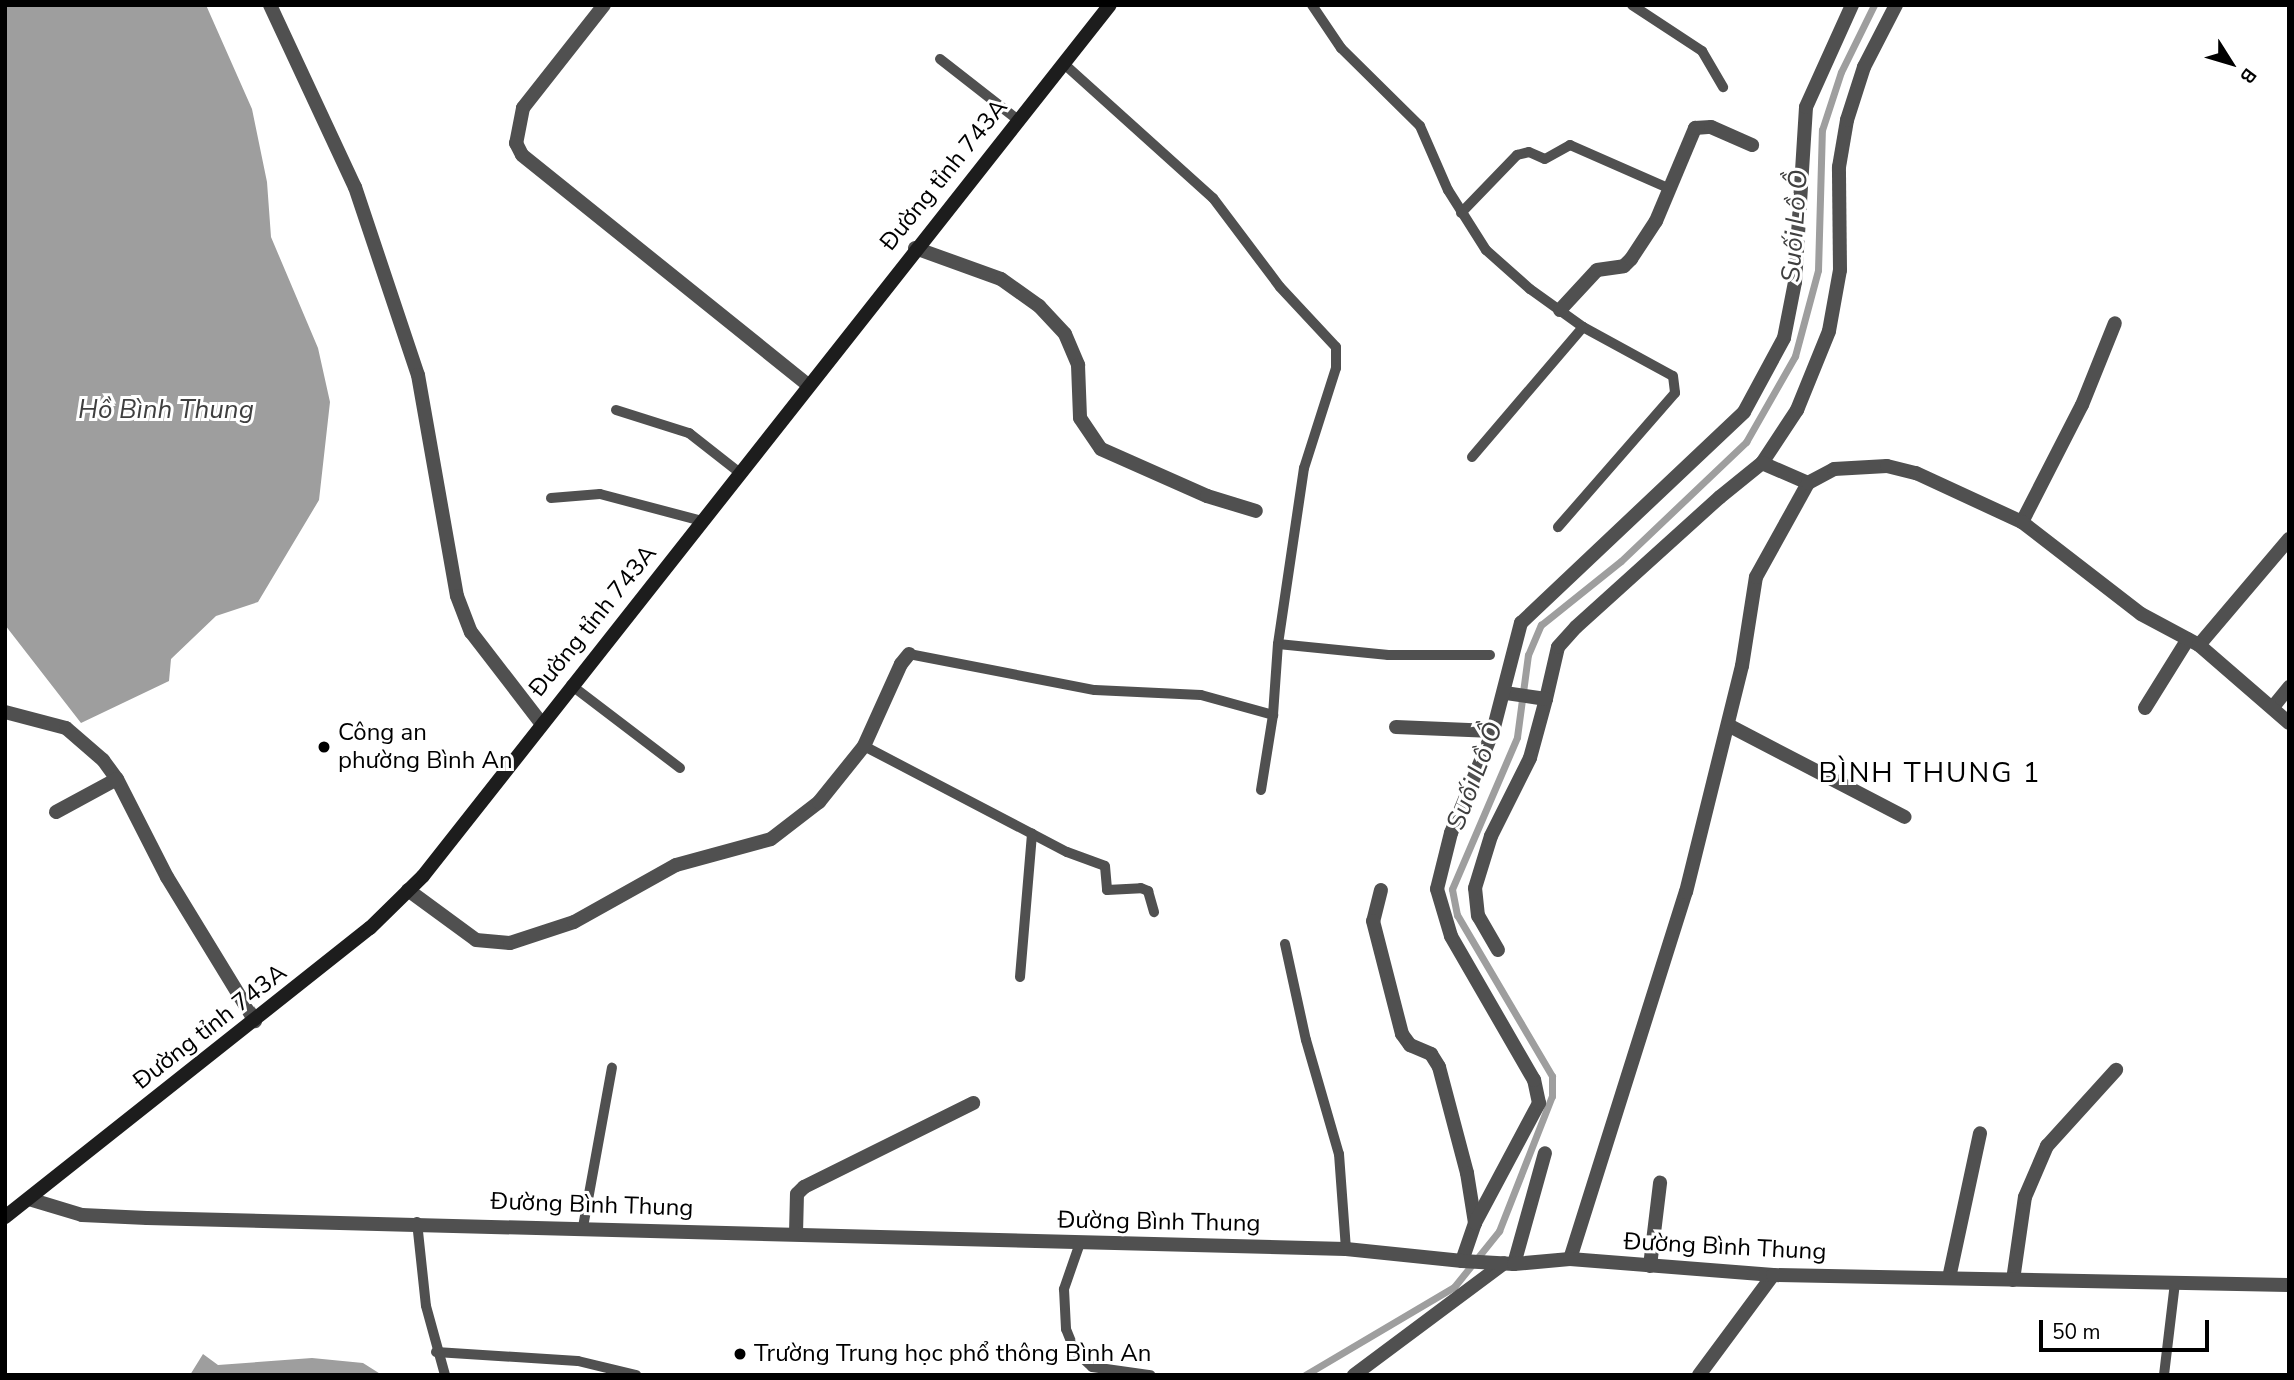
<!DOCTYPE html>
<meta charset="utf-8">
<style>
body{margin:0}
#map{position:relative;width:2294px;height:1380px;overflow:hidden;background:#fff;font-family:"Nunito Sans",sans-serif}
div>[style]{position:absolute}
.water>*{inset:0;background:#9e9e9e}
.stream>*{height:7px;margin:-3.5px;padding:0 3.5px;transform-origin:3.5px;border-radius:3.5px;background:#9e9e9e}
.service>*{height:10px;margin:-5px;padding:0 5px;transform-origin:5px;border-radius:5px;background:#505050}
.minor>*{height:14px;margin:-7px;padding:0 7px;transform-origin:7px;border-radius:7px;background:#505050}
.tertiary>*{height:14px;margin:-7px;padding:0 7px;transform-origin:7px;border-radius:7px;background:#505050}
.secondary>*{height:14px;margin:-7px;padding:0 7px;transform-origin:7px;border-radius:7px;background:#1d1d1d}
.dots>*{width:19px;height:19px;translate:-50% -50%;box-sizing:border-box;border:4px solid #fff;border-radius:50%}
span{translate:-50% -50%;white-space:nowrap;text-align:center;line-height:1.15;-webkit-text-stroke:6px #fff;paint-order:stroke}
.street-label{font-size:24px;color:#000}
.poi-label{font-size:24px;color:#000}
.left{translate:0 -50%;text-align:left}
.water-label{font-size:26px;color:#3f3f3f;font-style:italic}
.quarter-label{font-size:28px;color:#000;letter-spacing:2px}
.frame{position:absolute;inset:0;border:7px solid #000;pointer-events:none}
.north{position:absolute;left:2196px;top:28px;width:70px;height:70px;-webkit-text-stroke:5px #fff;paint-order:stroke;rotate:127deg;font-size:19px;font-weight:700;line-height:28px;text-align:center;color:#000}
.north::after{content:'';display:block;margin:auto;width:24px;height:32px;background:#000;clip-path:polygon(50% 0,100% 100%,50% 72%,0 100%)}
.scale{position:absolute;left:2039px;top:1320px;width:170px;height:32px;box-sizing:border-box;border:4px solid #000;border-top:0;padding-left:9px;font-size:21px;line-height:24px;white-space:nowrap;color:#000;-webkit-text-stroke:5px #fff;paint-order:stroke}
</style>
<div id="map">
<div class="water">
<i style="clip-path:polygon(5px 5px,206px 5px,252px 109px,267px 182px,271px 237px,318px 348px,330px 402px,319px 500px,258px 602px,216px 616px,171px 659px,169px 681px,81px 723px,5px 625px)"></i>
<i style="clip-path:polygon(203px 1354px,218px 1365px,312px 1358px,363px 1363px,382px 1375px,190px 1375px)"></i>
</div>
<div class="stream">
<i style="left:1305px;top:1375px;width:173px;rotate:-30.6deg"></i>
<i style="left:1454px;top:1287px;width:72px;rotate:-51.2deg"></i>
<i style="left:1499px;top:1231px;width:145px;rotate:-68.6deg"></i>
<i style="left:1552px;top:1096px;width:20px;rotate:-90deg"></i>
<i style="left:1552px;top:1076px;width:187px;rotate:-120.5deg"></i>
<i style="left:1457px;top:915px;width:26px;rotate:-101deg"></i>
<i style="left:1452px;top:889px;width:165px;rotate:-66.8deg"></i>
<i style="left:1517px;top:737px;width:83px;rotate:-82.4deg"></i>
<i style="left:1528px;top:655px;width:33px;rotate:-67deg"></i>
<i style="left:1541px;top:625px;width:102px;rotate:-38.7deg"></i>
<i style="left:1621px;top:561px;width:173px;rotate:-43.6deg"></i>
<i style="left:1746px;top:442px;width:99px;rotate:-60.3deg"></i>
<i style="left:1795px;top:356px;width:89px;rotate:-75deg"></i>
<i style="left:1818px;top:270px;width:140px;rotate:-88.4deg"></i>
<i style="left:1822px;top:130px;width:61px;rotate:-71.9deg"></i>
<i style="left:1841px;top:72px;width:75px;rotate:-63.8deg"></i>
</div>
<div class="service">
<i style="left:1312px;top:5px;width:52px;rotate:56deg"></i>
<i style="left:1341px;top:48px;width:111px;rotate:44.6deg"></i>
<i style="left:1420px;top:126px;width:70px;rotate:66.4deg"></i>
<i style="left:1448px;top:190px;width:71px;rotate:57.7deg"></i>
<i style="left:1486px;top:250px;width:59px;rotate:41.6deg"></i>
<i style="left:1530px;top:289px;width:65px;rotate:35.6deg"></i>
<i style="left:1583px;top:327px;width:102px;rotate:28.6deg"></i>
<i style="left:1673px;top:376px;width:17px;rotate:83deg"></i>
<i style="left:1675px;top:393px;width:178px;rotate:131.1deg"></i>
<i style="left:1632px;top:5px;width:84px;rotate:33.3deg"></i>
<i style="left:1702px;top:51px;width:42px;rotate:59.7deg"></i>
<i style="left:940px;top:59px;width:99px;rotate:38deg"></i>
<i style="left:1063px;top:63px;width:202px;rotate:42deg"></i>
<i style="left:1213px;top:198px;width:111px;rotate:53deg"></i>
<i style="left:1280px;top:287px;width:82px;rotate:47deg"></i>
<i style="left:1336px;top:347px;width:21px;rotate:90deg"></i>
<i style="left:1336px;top:368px;width:105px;rotate:107.7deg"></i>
<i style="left:1304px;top:468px;width:178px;rotate:98.4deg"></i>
<i style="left:1278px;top:644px;width:111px;rotate:5.7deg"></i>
<i style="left:1388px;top:655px;width:102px"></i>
<i style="left:1461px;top:213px;width:81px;rotate:-46deg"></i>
<i style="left:1517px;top:155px;width:12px;rotate:-14deg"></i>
<i style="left:1529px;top:152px;width:17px;rotate:24deg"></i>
<i style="left:1545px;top:159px;width:29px;rotate:-29deg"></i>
<i style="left:1570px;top:145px;width:107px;rotate:23.7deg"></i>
<i style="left:616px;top:410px;width:77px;rotate:17.5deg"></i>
<i style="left:689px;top:433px;width:65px;rotate:38.1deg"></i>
<i style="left:1472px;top:457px;width:171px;rotate:-49.5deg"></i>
<i style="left:551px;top:498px;width:49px;rotate:-4.7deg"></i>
<i style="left:600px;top:494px;width:106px;rotate:14.8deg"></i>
<i style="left:909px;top:654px;width:189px;rotate:11deg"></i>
<i style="left:1095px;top:690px;width:106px;rotate:2.7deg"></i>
<i style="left:1201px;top:695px;width:75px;rotate:15.5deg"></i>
<i style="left:571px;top:685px;width:137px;rotate:37.3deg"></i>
<i style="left:864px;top:746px;width:229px;rotate:27.6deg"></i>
<i style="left:1067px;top:852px;width:40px;rotate:20.2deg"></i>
<i style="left:1105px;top:866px;width:24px;rotate:85deg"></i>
<i style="left:1107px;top:890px;width:34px;rotate:-3deg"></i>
<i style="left:1141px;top:888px;width:8px;rotate:23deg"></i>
<i style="left:1148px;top:891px;width:22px;rotate:74deg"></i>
<i style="left:1261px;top:790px;width:76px;rotate:-80.9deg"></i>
<i style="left:1273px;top:715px;width:71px;rotate:-86deg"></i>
<i style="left:1285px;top:944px;width:98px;rotate:77.7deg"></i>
<i style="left:1306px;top:1040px;width:119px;rotate:73.9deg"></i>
<i style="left:1339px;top:1154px;width:95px;rotate:85.8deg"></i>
<i style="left:1020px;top:977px;width:144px;rotate:-85.2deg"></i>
<i style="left:417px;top:1222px;width:84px;rotate:83.9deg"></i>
<i style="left:426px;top:1306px;width:72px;rotate:74.6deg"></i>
<i style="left:583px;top:1227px;width:162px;rotate:-79.7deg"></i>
<i style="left:1080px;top:1243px;width:49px;rotate:109.2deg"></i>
<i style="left:1064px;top:1289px;width:40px;rotate:87.1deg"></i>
<i style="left:1066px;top:1329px;width:24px;rotate:68deg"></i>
<i style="left:1075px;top:1351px;width:23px;rotate:43deg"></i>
<i style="left:1092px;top:1367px;width:59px;rotate:7.9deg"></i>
<i style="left:436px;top:1352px;width:142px;rotate:3.6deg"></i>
<i style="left:578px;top:1361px;width:60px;rotate:13.6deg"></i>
<i style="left:2164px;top:1375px;width:93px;rotate:-83.2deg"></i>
</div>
<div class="minor">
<i style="left:270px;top:5px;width:201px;rotate:65deg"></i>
<i style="left:355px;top:187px;width:198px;rotate:71.5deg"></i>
<i style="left:418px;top:375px;width:224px;rotate:80deg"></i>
<i style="left:457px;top:596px;width:39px;rotate:69deg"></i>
<i style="left:471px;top:632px;width:115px;rotate:52.4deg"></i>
<i style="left:604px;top:5px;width:131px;rotate:128.2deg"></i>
<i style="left:523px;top:108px;width:36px;rotate:101deg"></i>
<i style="left:516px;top:143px;width:13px;rotate:63deg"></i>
<i style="left:522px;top:155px;width:366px;rotate:38.8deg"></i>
<i style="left:915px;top:248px;width:91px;rotate:19.8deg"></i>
<i style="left:1001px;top:279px;width:47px;rotate:35.4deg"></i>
<i style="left:1039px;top:306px;width:38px;rotate:47deg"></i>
<i style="left:1065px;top:334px;width:34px;rotate:67deg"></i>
<i style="left:1078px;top:365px;width:53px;rotate:87.8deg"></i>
<i style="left:1080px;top:418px;width:37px;rotate:56deg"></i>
<i style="left:1101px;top:449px;width:116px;rotate:23.9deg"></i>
<i style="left:1207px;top:496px;width:51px;rotate:17deg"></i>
<i style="left:1560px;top:310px;width:54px;rotate:-47.2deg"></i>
<i style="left:1597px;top:270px;width:27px;rotate:-8deg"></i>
<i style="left:1624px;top:266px;width:10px;rotate:-45deg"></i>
<i style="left:1631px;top:259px;width:45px;rotate:-56.7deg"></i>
<i style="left:1656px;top:221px;width:101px;rotate:-67.2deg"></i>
<i style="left:1695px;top:128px;width:16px;rotate:-4deg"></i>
<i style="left:1711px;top:127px;width:45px;rotate:23.7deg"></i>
<i style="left:1762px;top:463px;width:64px;rotate:-56.6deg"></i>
<i style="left:1797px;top:410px;width:85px;rotate:-67.9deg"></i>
<i style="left:1829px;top:331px;width:62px;rotate:-79.8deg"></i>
<i style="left:1840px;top:270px;width:103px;rotate:-90.6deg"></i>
<i style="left:1839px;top:167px;width:48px;rotate:-80.3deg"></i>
<i style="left:1847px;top:120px;width:56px;rotate:-72.2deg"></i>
<i style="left:1864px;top:67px;width:70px;rotate:-62.7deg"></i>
<i style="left:2022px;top:522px;width:131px;rotate:-62.9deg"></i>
<i style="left:2082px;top:405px;width:88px;rotate:-68.1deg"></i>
<i style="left:2199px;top:645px;width:139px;rotate:-49.7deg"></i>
<i style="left:1546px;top:699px;width:53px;rotate:-77deg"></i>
<i style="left:1558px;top:647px;width:27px;rotate:-48deg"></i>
<i style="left:1576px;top:627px;width:194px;rotate:-42.1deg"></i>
<i style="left:1720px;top:497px;width:54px;rotate:-39deg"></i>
<i style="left:1762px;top:463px;width:50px;rotate:23.5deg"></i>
<i style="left:2273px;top:707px;width:26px;rotate:-51deg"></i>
<i style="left:2145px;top:708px;width:81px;rotate:-58.1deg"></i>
<i style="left:5px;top:712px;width:63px;rotate:14.7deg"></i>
<i style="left:66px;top:728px;width:49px;rotate:40.9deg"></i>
<i style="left:103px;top:760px;width:24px;rotate:54deg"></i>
<i style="left:117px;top:779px;width:110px;rotate:63deg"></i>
<i style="left:167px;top:877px;width:169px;rotate:58.6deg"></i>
<i style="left:1728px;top:725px;width:199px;rotate:27.5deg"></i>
<i style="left:1396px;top:727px;width:97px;rotate:2.4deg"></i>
<i style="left:56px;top:812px;width:69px;rotate:-28.4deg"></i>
<i style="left:408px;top:890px;width:84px;rotate:36.3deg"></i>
<i style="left:476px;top:940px;width:34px;rotate:5deg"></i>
<i style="left:510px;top:943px;width:67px;rotate:-18.2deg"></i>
<i style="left:574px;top:922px;width:117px;rotate:-29.2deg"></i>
<i style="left:676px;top:865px;width:98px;rotate:-15.3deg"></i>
<i style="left:771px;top:839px;width:61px;rotate:-37.6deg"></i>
<i style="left:819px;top:802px;width:72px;rotate:-51.2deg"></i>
<i style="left:864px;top:746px;width:90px;rotate:-65.7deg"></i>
<i style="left:901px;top:664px;width:13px;rotate:-51deg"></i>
<i style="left:1381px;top:890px;width:32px;rotate:104deg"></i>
<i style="left:1373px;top:921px;width:117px;rotate:75.6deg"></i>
<i style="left:1402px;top:1034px;width:14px;rotate:54deg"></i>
<i style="left:1410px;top:1045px;width:23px;rotate:23deg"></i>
<i style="left:1431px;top:1054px;width:15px;rotate:58deg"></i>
<i style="left:1439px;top:1067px;width:110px;rotate:75.2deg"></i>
<i style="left:1467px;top:1173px;width:51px;rotate:80.9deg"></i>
<i style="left:1475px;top:1223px;width:40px;rotate:108.9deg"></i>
<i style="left:1498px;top:950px;width:39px;rotate:-120deg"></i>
<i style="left:1478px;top:916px;width:28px;rotate:-96deg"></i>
<i style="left:1475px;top:888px;width:54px;rotate:-72.9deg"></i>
<i style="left:1491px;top:836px;width:87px;rotate:-63.4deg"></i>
<i style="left:1530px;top:758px;width:61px;rotate:-74.8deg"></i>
<i style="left:1546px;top:699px;width:40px;rotate:-171.5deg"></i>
<i style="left:1475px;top:1223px;width:136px;rotate:-61.9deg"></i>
<i style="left:1539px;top:1103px;width:24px;rotate:-102deg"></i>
<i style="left:1534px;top:1080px;width:166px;rotate:-120deg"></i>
<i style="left:1451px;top:936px;width:49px;rotate:-106.6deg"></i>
<i style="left:1437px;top:889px;width:58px;rotate:-76deg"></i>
<i style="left:1451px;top:833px;width:110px;rotate:-67.6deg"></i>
<i style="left:1493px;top:731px;width:112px;rotate:-75.5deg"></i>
<i style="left:1521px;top:623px;width:307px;rotate:-43.4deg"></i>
<i style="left:1744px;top:412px;width:84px;rotate:-61.6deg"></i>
<i style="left:1784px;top:338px;width:57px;rotate:-78.9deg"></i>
<i style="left:1795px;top:282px;width:175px;rotate:-86.4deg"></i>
<i style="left:1806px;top:107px;width:112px;rotate:-65.7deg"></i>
<i style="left:796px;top:1234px;width:40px;rotate:-88.6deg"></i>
<i style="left:797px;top:1194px;width:10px;rotate:-45deg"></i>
<i style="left:804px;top:1187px;width:189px;rotate:-26.4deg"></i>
<i style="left:1570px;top:1259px;width:385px;rotate:-72.5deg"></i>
<i style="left:1686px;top:892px;width:233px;rotate:-76.1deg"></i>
<i style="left:1742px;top:666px;width:90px;rotate:-81.1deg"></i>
<i style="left:1756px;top:577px;width:107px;rotate:-61deg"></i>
<i style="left:1808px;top:483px;width:30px;rotate:-28deg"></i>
<i style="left:1834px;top:469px;width:53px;rotate:-3.2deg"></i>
<i style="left:1887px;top:466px;width:30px;rotate:14deg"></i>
<i style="left:1916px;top:473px;width:117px;rotate:24.8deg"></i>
<i style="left:2022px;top:522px;width:150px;rotate:37.7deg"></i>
<i style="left:2141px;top:614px;width:66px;rotate:28.1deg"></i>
<i style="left:2199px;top:645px;width:119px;rotate:40.9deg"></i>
<i style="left:1514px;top:1264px;width:115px;rotate:-74.4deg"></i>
<i style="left:1650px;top:1266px;width:84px;rotate:-83.1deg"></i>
<i style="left:1949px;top:1278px;width:148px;rotate:-77.9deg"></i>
<i style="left:2013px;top:1280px;width:84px;rotate:-81.8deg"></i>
<i style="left:2025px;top:1197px;width:56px;rotate:-66.7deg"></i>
<i style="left:2047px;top:1146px;width:103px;rotate:-47.8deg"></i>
<i style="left:1354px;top:1375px;width:187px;rotate:-36.7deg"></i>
<i style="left:1699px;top:1375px;width:124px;rotate:-53.5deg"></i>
</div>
<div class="tertiary">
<i style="left:29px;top:1199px;width:55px;rotate:16.8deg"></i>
<i style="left:82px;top:1215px;width:65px;rotate:2.6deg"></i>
<i style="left:147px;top:1218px;width:1199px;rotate:1.48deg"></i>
<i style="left:1346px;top:1249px;width:117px;rotate:5.9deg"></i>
<i style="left:1462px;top:1261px;width:52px;rotate:3.3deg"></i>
<i style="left:1514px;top:1264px;width:56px;rotate:-5.1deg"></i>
<i style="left:1570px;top:1259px;width:204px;rotate:4.5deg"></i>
<i style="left:1773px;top:1275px;width:516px;rotate:1.11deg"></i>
</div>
<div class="secondary">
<i style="left:5px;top:1217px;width:466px;rotate:-38.4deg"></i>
<i style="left:370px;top:928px;width:74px;rotate:-44.5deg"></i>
<i style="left:423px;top:876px;width:1109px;rotate:-51.74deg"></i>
</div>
<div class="dots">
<i style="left:324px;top:747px;background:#000"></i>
<i style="left:740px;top:1354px;background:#000"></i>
</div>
<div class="street-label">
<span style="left:944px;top:175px;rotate:-51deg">Đường tỉnh 743A</span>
<span style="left:593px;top:621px;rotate:-51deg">Đường tỉnh 743A</span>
<span style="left:210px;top:1027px;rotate:-38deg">Đường tỉnh 743A</span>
<span style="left:592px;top:1205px;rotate:2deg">Đường Bình Thung</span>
<span style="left:1159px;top:1222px;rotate:1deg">Đường Bình Thung</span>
<span style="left:1725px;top:1247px;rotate:3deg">Đường Bình Thung</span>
</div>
<div class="poi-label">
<span class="left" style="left:338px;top:747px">Công an<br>phường Bình An</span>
<span class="left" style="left:754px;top:1354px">Trường Trung học phổ thông Bình An</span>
</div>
<div class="water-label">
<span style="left:1795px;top:226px;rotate:-86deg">Suối Lồ Ồ</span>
<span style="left:166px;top:410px">Hồ Bình Thung</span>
<span style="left:1475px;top:776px;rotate:-69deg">Suối Lồ Ồ</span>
</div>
<div class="quarter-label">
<span style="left:1930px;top:773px">BÌNH THUNG 1</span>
</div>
<div class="frame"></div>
<div class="north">B</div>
<div class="scale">50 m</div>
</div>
